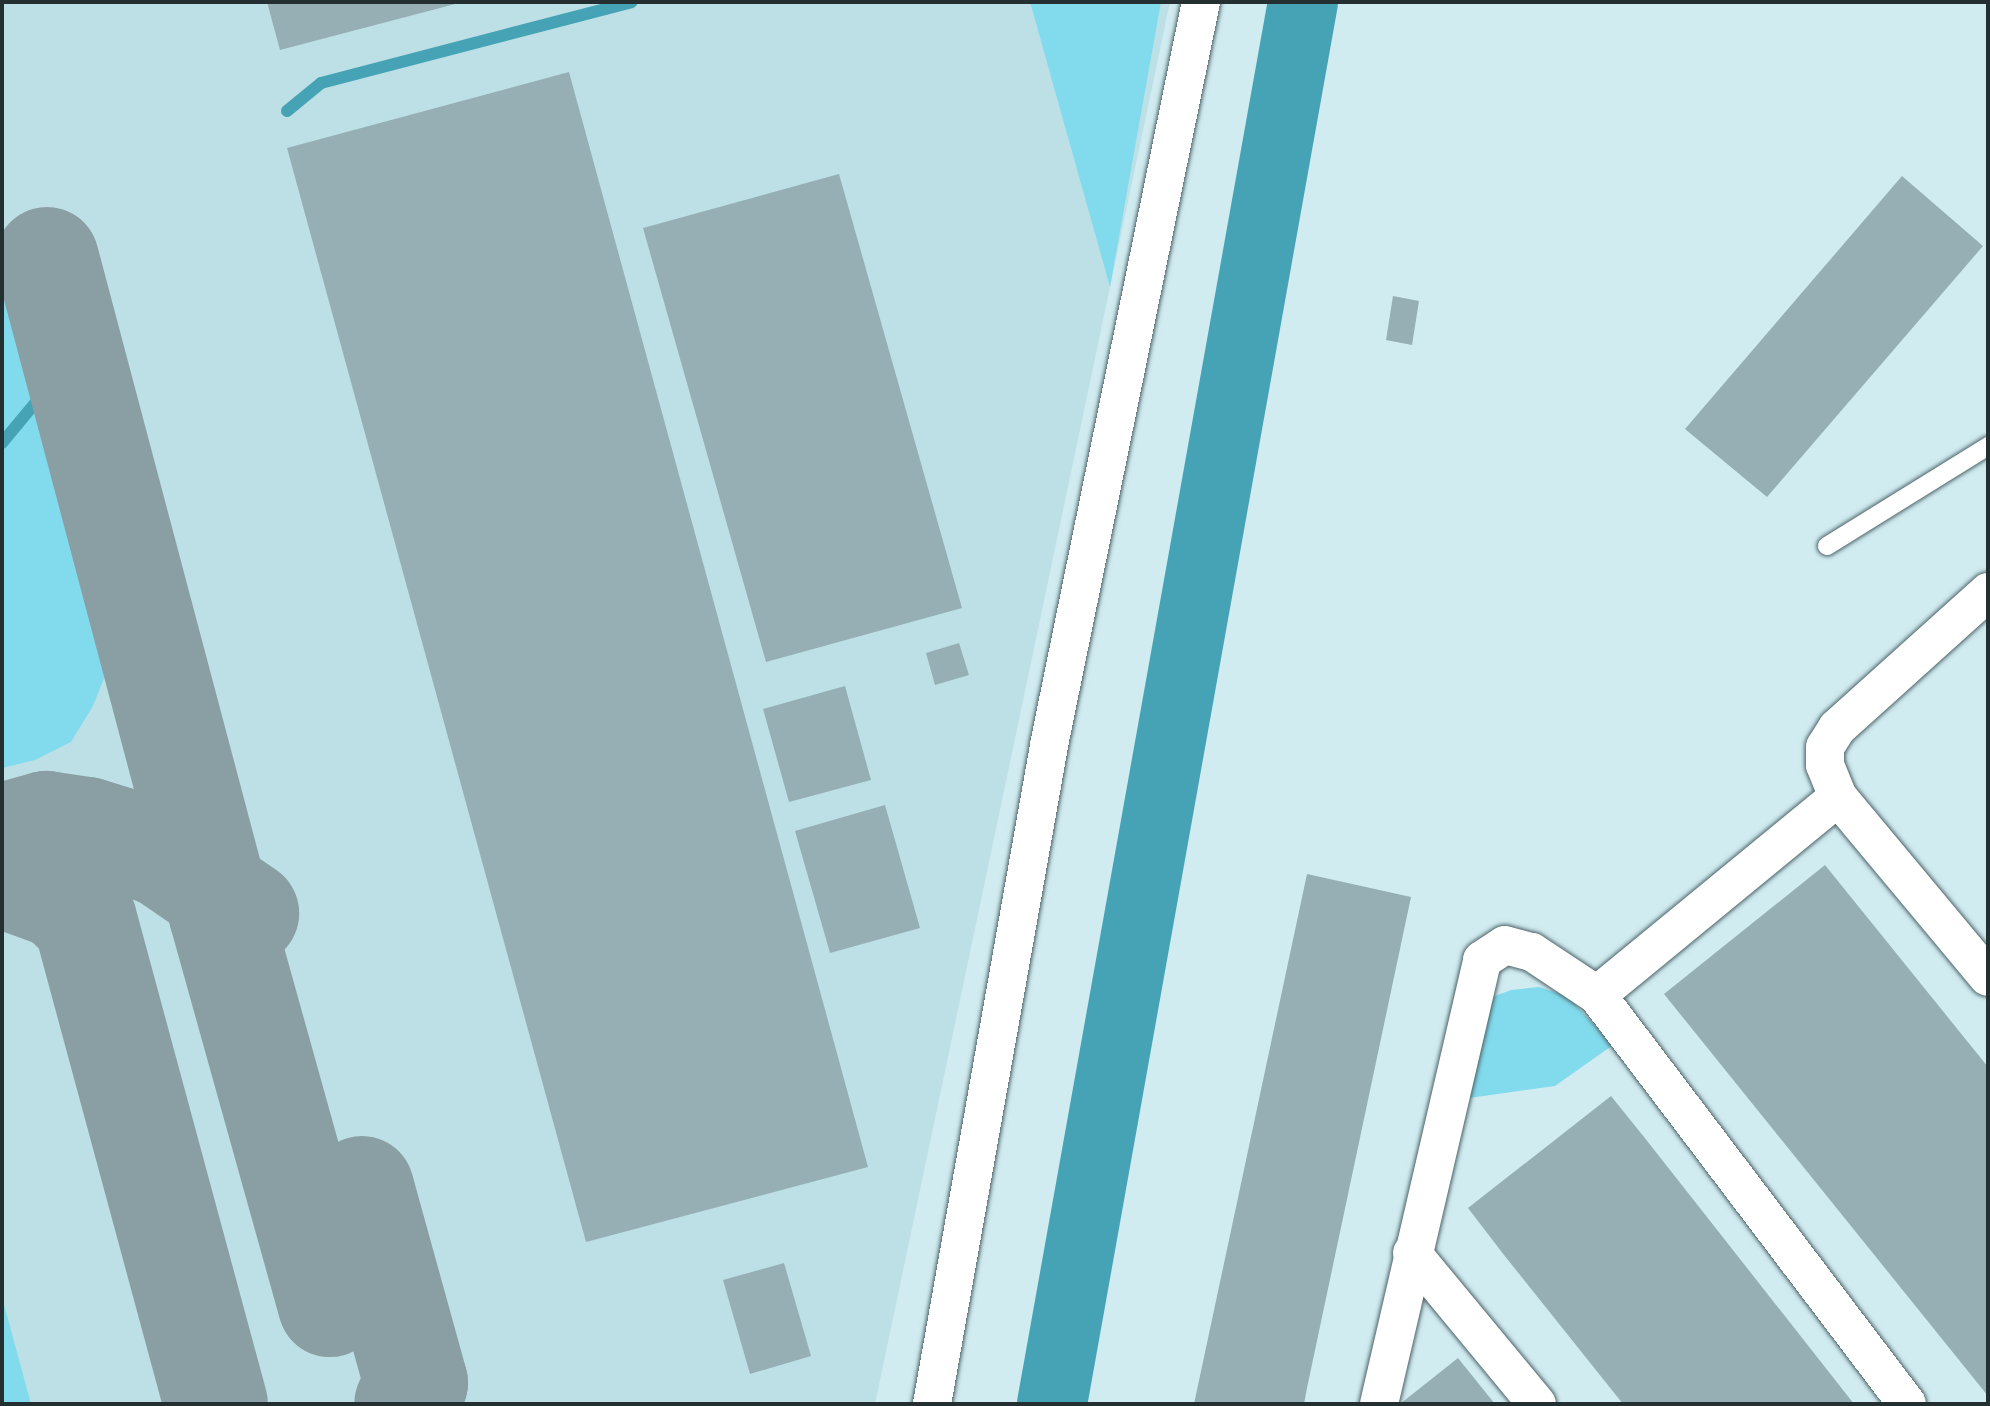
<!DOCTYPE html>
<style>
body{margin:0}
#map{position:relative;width:1990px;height:1406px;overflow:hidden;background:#d1ecf1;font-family:Merriweather,serif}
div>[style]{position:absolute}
.built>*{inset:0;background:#bde0e6}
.green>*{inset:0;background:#82dbed}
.stream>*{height:12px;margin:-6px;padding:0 6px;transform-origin:6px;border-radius:6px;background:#46a3b5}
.river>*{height:70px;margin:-35px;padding:0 35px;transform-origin:35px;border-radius:35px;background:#46a3b5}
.taxiway>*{height:104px;margin:-52px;padding:0 52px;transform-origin:52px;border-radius:52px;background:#8a9fa3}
.building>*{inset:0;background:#95afb4}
.roads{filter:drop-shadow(0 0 2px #4b6267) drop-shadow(0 0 2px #4b6267)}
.service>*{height:18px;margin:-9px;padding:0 9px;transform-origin:9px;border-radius:9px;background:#fff}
.minor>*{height:38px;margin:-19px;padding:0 19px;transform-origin:19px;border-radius:19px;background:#fff}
span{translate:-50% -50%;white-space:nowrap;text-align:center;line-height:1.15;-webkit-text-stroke:6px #fff;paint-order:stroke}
.frame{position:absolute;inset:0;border:4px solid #242f31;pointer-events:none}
</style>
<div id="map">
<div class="built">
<i style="clip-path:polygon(2px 2px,1170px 2px,875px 1404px,2px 1404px)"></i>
</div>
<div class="green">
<i style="clip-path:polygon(1030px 2px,1161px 2px,1110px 287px)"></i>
<i style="clip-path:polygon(2px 228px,116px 648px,93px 706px,71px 742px,35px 760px,2px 768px)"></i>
<i style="clip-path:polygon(1539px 987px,1567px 996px,1613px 1045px,1555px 1086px,1469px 1098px,1487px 999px,1511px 990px)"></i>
<i style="clip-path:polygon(2px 1297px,31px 1404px,2px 1404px)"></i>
</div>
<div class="stream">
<i style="left:287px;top:111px;width:44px;rotate:-39.5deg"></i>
<i style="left:321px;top:83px;width:321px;rotate:-14.6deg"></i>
<i style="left:2px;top:443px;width:53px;rotate:-50.3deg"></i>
</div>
<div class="river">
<i style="left:1052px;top:1404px;width:1424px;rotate:-79.85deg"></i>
</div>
<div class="taxiway">
<i style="left:47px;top:259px;width:679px;rotate:75.14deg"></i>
<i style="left:221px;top:915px;width:405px;rotate:74.4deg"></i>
<i style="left:2px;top:835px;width:46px;rotate:-15.3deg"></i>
<i style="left:46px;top:823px;width:41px;rotate:8.3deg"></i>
<i style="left:87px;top:829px;width:39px;rotate:17deg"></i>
<i style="left:124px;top:840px;width:43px;rotate:21.8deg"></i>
<i style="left:164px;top:856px;width:101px;rotate:34.5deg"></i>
<i style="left:2px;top:876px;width:62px;rotate:19.9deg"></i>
<i style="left:60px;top:897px;width:34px;rotate:43deg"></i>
<i style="left:85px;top:920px;width:501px;rotate:74.86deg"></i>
<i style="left:362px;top:1188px;width:202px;rotate:74.5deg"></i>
<i style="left:416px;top:1383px;width:23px;rotate:115deg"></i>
</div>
<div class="building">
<i style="clip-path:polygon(267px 2px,459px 2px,459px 3px,280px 50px)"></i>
<i style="clip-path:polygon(569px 72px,868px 1167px,586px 1242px,287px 148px)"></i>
<i style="clip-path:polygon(839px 174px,962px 608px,766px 662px,643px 228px)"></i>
<i style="clip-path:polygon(1902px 176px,1983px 246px,1767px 497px,1685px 429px)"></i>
<i style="clip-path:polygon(1393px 296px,1419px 301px,1412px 345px,1386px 340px)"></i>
<i style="clip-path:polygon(959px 643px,969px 675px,935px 685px,926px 653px)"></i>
<i style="clip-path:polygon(845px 686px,871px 780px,789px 802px,763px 709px)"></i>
<i style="clip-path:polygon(885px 805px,920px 928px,830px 953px,795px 831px)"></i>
<i style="clip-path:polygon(1825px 865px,1988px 1067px,1988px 1396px,1664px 994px)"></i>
<i style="clip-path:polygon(1307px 874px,1411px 897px,1307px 1388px,1304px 1404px,1194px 1404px)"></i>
<i style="clip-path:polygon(1611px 1096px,1648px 1142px,1854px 1404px,1623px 1404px,1504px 1255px,1468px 1208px)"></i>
<i style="clip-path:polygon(784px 1263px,811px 1356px,750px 1374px,723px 1280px)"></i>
<i style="clip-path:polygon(1458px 1358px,1495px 1404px,1400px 1404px)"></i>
</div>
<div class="roads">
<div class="service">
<i style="left:1827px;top:546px;width:190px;rotate:-31.8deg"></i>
</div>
<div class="minor">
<i style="left:1988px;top:592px;width:203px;rotate:138deg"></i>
<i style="left:1837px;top:728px;width:22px;rotate:122deg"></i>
<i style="left:1825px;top:747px;width:18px;rotate:90deg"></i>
<i style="left:1825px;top:765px;width:35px;rotate:68deg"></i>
<i style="left:1838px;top:797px;width:234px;rotate:50.2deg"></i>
<i style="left:1597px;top:995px;width:513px;rotate:52.84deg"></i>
<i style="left:1412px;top:1253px;width:196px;rotate:50.4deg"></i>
<i style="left:932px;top:1404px;width:674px;rotate:-79.92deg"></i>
<i style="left:1050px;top:740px;width:753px;rotate:-78.44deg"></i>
<i style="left:1379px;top:1404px;width:456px;rotate:-76.9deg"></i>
<i style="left:1482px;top:960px;width:27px;rotate:-33deg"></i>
<i style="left:1505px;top:945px;width:28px;rotate:15deg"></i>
<i style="left:1532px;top:952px;width:78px;rotate:33.5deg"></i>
<i style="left:1597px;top:995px;width:312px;rotate:-39.4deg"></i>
</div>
</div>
<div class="frame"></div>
</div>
